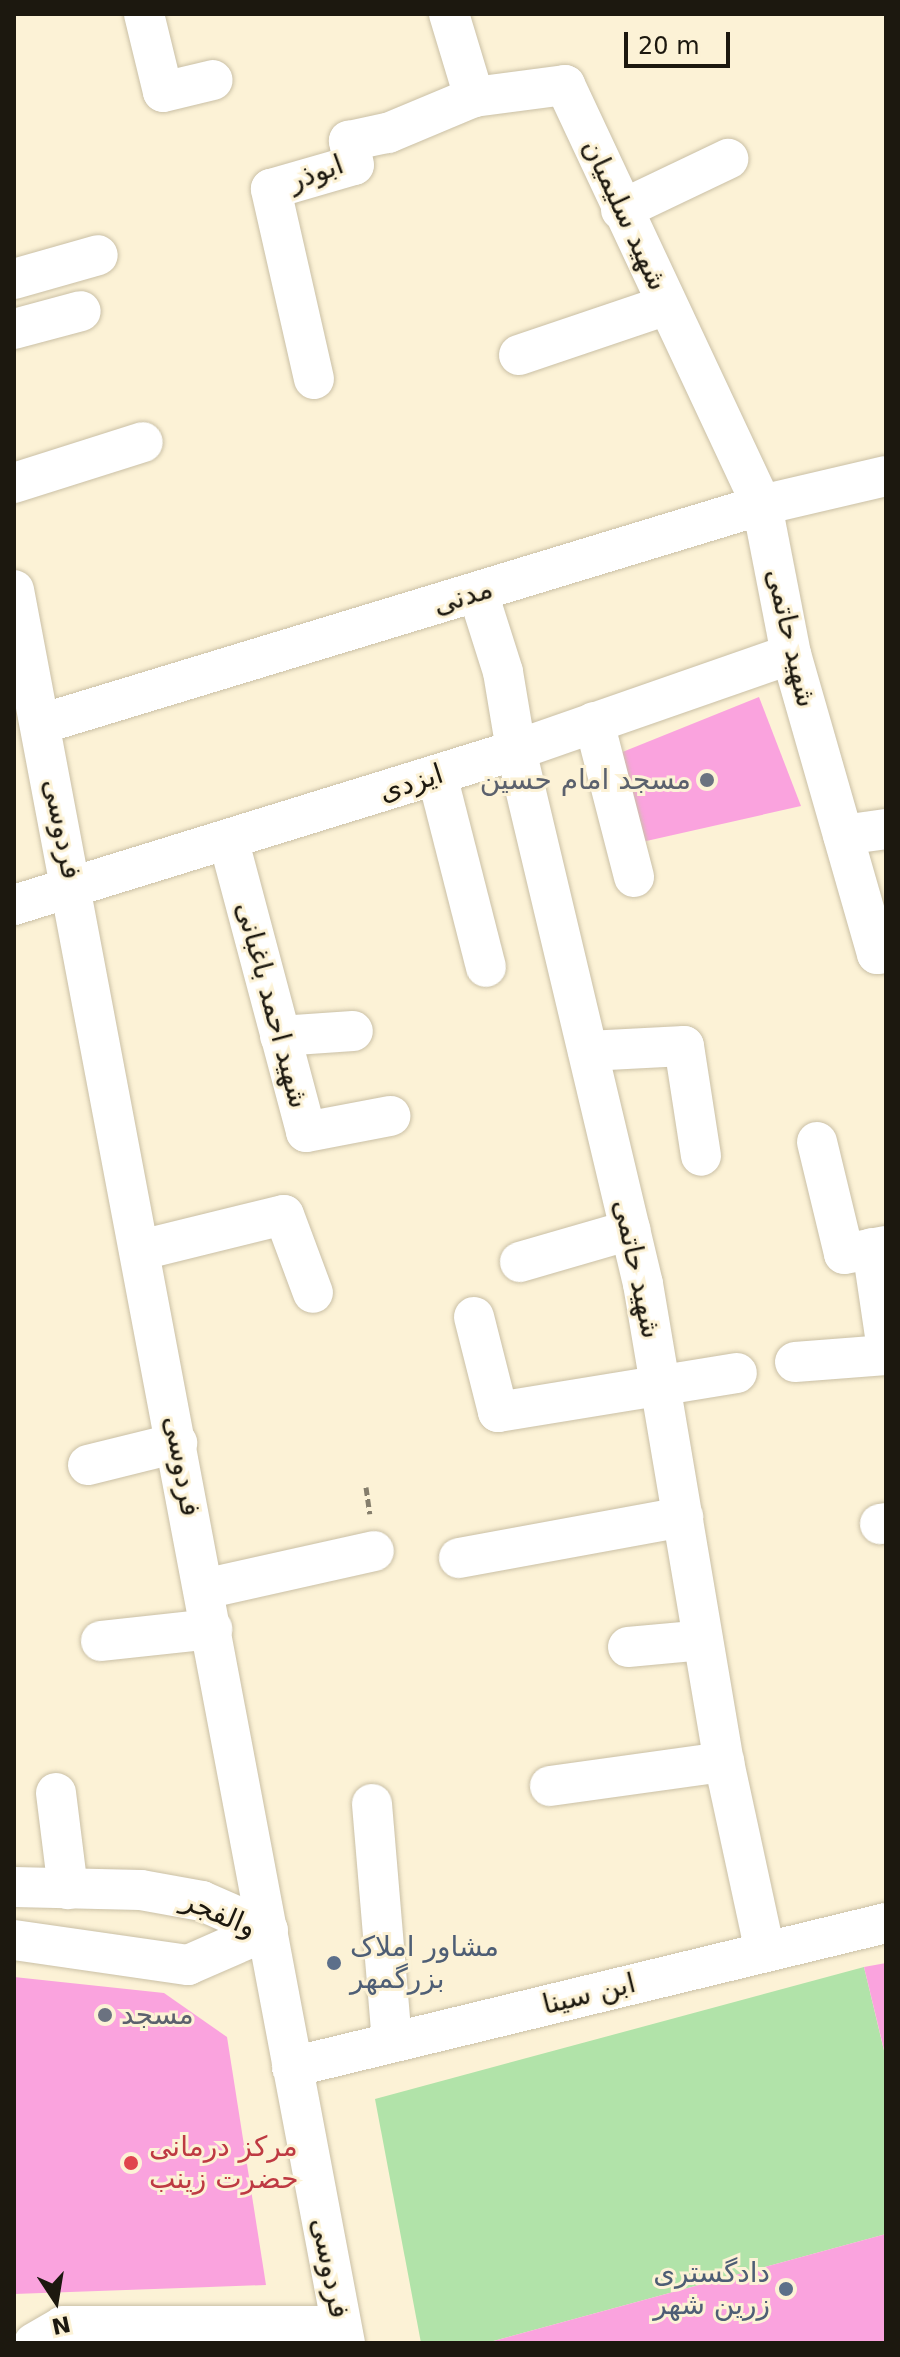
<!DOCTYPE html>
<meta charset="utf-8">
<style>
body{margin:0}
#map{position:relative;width:900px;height:2357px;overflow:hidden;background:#fcf2d6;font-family:"DejaVu Sans","Noto Naskh Arabic",sans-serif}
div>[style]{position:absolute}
.green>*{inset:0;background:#b1e3a9}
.building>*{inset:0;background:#faa3de}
.path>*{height:5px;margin-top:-2.5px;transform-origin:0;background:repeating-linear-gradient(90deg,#857e6c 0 8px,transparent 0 12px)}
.roads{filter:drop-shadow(0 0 2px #cac0a6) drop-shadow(0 0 2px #cac0a6)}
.minor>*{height:40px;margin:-20px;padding:0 20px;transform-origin:20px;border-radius:20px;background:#fff}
.dots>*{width:22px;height:22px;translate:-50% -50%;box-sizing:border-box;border:4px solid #fcf2d6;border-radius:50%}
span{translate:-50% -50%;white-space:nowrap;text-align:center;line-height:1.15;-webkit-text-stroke:6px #fcf2d6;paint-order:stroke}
.street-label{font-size:28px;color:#1c180f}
.worship-label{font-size:28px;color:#5b616d}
.right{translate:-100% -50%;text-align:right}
.left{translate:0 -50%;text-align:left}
.service-label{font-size:28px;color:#4e5e75}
.health-label{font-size:28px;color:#be3a42}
.frame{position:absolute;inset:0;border:16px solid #1c180f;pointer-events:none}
.north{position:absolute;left:16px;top:2261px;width:80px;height:80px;-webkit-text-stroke:6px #fcf2d6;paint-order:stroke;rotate:168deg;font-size:22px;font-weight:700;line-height:32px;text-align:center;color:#1c180f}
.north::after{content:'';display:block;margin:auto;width:28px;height:36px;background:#1c180f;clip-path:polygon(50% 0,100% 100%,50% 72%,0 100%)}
.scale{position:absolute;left:624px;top:32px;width:106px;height:36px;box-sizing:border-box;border:4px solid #1c180f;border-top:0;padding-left:10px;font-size:24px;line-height:28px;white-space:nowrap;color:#1c180f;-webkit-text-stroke:6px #fcf2d6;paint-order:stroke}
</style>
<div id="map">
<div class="green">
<i style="clip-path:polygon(864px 1967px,886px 2059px,886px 2234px,486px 2343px,421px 2343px,375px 2099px)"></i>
</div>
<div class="building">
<i style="clip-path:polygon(759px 697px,801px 806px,642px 842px,615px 755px)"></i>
<i style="clip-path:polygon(886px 1963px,886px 2054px,885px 2054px,864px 1967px)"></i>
<i style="clip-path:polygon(14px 1977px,164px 1993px,227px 2037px,266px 2285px,14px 2294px)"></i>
<i style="clip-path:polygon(886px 2234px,886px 2343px,490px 2343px,490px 2342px)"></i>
</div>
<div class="path">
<i style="left:366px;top:1487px;width:27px;rotate:82deg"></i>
</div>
<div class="roads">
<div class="minor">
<i style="left:144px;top:14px;width:80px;rotate:76.3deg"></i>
<i style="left:163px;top:92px;width:51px;rotate:-13.5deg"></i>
<i style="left:449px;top:14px;width:87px;rotate:73.2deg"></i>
<i style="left:474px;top:97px;width:92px;rotate:-7.5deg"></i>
<i style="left:565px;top:85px;width:464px;rotate:64.9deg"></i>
<i style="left:762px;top:505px;width:152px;rotate:79deg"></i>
<i style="left:791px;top:654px;width:312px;rotate:74deg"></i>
<i style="left:877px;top:954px;width:9px;rotate:-6deg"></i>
<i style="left:621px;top:210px;width:119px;rotate:-25.5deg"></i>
<i style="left:14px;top:279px;width:87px;rotate:-15.9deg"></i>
<i style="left:14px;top:329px;width:69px;rotate:-15deg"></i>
<i style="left:519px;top:355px;width:156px;rotate:-18.7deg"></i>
<i style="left:314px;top:379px;width:195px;rotate:-102.8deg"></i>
<i style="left:271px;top:189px;width:86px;rotate:-16.1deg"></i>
<i style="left:354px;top:165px;width:25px;rotate:-102deg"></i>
<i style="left:349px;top:141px;width:40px;rotate:-12deg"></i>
<i style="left:388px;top:133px;width:93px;rotate:-22.7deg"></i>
<i style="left:14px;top:483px;width:135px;rotate:-17.6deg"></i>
<i style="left:14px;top:590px;width:1784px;rotate:79.31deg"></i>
<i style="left:478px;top:593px;width:83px;rotate:72.4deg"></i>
<i style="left:503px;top:672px;width:79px;rotate:80.5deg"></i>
<i style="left:516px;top:750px;width:549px;rotate:76.62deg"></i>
<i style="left:643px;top:1284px;width:485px;rotate:80.4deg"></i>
<i style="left:724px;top:1762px;width:194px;rotate:77.8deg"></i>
<i style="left:594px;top:722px;width:160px;rotate:75.5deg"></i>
<i style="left:41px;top:724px;width:754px;rotate:-16.9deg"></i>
<i style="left:762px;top:505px;width:127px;rotate:-13.2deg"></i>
<i style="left:437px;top:775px;width:198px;rotate:75.7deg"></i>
<i style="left:843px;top:835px;width:43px;rotate:-7.9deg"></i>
<i style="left:229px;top:842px;width:300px;rotate:75.1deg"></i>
<i style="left:306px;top:1132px;width:86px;rotate:-10.8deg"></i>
<i style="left:14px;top:905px;width:525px;rotate:-17.16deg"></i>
<i style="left:516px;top:750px;width:291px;rotate:-19.2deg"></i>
<i style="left:280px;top:1036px;width:73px;rotate:-3.9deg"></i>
<i style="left:588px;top:1051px;width:96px;rotate:-3deg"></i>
<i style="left:684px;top:1046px;width:111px;rotate:81.2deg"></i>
<i style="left:817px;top:1142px;width:115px;rotate:76.4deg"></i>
<i style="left:844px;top:1254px;width:43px;rotate:-10.8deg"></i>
<i style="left:872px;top:1248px;width:96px;rotate:81.6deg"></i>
<i style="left:141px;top:1250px;width:147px;rotate:-13.8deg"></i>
<i style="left:284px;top:1215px;width:83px;rotate:69.6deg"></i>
<i style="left:520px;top:1262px;width:115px;rotate:-16.2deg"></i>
<i style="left:474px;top:1317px;width:98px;rotate:75.8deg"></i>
<i style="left:498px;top:1412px;width:242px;rotate:-9.3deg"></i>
<i style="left:795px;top:1362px;width:91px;rotate:-4.4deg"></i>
<i style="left:88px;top:1465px;width:92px;rotate:-13.9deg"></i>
<i style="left:880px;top:1524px;width:6px;rotate:-9deg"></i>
<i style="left:459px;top:1558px;width:228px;rotate:-10.4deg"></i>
<i style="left:204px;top:1589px;width:174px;rotate:-12.6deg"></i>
<i style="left:101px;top:1641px;width:112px;rotate:-6.2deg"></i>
<i style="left:628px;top:1647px;width:75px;rotate:-5.3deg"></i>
<i style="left:550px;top:1786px;width:176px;rotate:-7.9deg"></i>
<i style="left:56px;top:1793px;width:97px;rotate:82.9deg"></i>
<i style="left:372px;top:1804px;width:239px;rotate:85.2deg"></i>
<i style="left:14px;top:1887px;width:127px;rotate:1.4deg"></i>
<i style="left:141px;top:1890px;width:62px;rotate:10.2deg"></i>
<i style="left:202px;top:1901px;width:72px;rotate:23.7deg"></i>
<i style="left:14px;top:1940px;width:176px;rotate:8.2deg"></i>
<i style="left:188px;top:1965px;width:87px;rotate:-23.6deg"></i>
<i style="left:292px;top:2067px;width:611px;rotate:-13.63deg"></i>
<i style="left:34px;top:2343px;width:34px;rotate:-30deg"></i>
<i style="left:63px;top:2326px;width:278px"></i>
</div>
</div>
<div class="dots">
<i style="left:707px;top:780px;background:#6b7280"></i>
<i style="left:334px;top:1963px;background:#5c6f8a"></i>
<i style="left:105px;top:2015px;background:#6b7280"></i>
<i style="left:131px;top:2163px;background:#e0444e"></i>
<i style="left:786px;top:2289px;background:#5c6f8a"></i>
</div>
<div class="street-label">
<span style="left:316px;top:173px;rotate:-20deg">ابوذر</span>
<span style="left:625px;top:215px;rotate:65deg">شهید سلیمیان</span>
<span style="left:463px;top:597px;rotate:-17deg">مدنی</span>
<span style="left:791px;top:638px;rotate:77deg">شهید حاتمی</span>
<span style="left:411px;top:783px;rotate:-18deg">ایزدی</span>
<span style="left:62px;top:829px;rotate:79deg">فردوسی</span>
<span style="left:272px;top:1005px;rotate:75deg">شهید احمد باغبانی</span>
<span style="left:637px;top:1269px;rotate:78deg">شهید حاتمی</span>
<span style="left:182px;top:1466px;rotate:80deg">فردوسی</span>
<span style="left:219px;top:1914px;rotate:23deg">والفجر</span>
<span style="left:589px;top:1994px;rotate:-14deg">ابن سینا</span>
<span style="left:330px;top:2268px;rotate:79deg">فردوسی</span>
</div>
<div class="worship-label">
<span class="right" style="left:691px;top:780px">مسجد امام حسین</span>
<span class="left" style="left:121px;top:2015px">مسجد</span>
</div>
<div class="service-label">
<span class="left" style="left:350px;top:1963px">مشاور املاک<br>بزرگمهر</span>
<span class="right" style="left:770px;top:2289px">دادگستری<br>زرین شهر</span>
</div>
<div class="health-label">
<span class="left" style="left:149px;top:2163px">مرکز درمانی<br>حضرت زینب</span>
</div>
<div class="frame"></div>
<div class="north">N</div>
<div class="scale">20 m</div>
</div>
